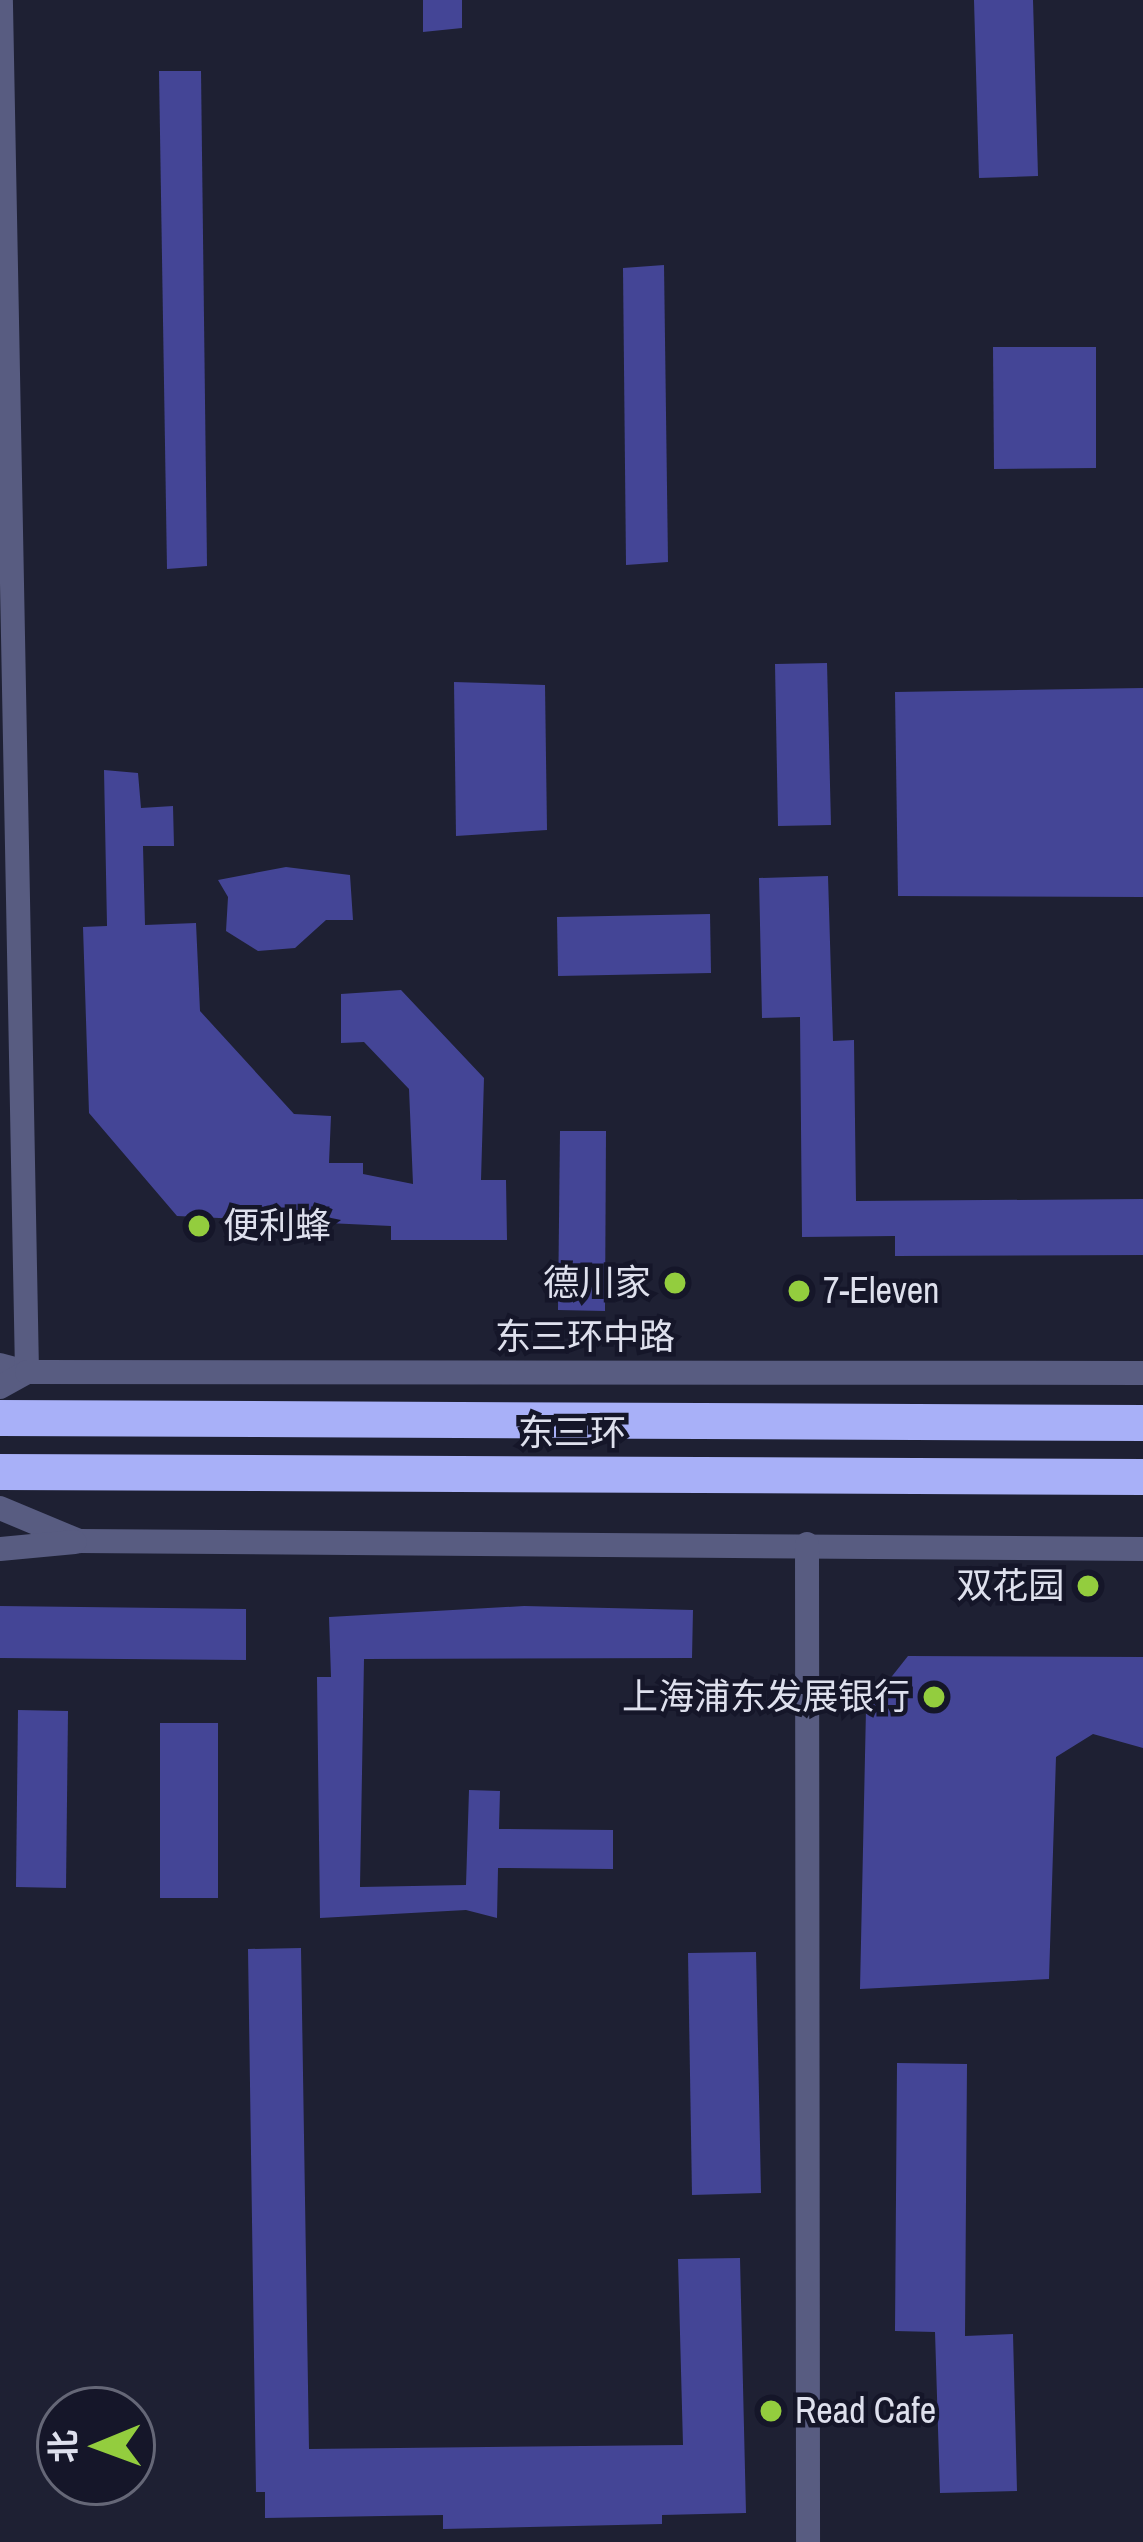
<!DOCTYPE html>
<meta charset="utf-8">
<style>
body{margin:0}
#map{position:relative;width:1143px;height:2542px;overflow:hidden;background:#1e2033;font-family:"Archivo Narrow","Noto Sans SC",sans-serif}
div>[style]{position:absolute}
.building>*{inset:0;background:#444596}
.minor>*{height:24px;margin:-12px;padding:0 12px;transform-origin:12px;border-radius:12px;background:#585c81}
.highway>*{height:36px;margin:-18px;padding:0 18px;transform-origin:18px;border-radius:18px;background:#a8b0f8}
.dots>*{width:33px;height:33px;translate:-50% -50%;box-sizing:border-box;border:6px solid #151629;border-radius:50%}
span{translate:-50% -50%;white-space:nowrap;text-align:center;line-height:1.15;-webkit-text-stroke:9px #151629;paint-order:stroke}
.poi-label{font-size:36px;color:#dee0ed}
.left{translate:0 -50%;text-align:left}
.right{translate:-100% -50%;text-align:right}
.street-label{font-size:36px;color:#dee0ed}
.north{position:absolute;left:36px;top:2386px;width:120px;height:120px;box-sizing:border-box;background:#151629;border:3px solid #656777;border-radius:50%;rotate:269deg;font-size:33px;font-weight:700;line-height:48px;text-align:center;color:#dee0ed}
.north::after{content:'';display:block;margin:auto;width:42px;height:54px;background:#93cd3e;clip-path:polygon(50% 0,100% 100%,50% 72%,0 100%)}
</style>
<div id="map">
<div class="building">
<i style="clip-path:polygon(423px 0,462px 0,462px 28px,423px 32px)"></i>
<i style="clip-path:polygon(974px 0,1033px 0,1038px 176px,979px 178px)"></i>
<i style="clip-path:polygon(159px 71px,201px 71px,207px 566px,167px 569px)"></i>
<i style="clip-path:polygon(664px 265px,668px 562px,626px 565px,623px 268px)"></i>
<i style="clip-path:polygon(993px 347px,1096px 347px,1096px 468px,994px 469px)"></i>
<i style="clip-path:polygon(827px 663px,831px 825px,778px 826px,775px 664px)"></i>
<i style="clip-path:polygon(454px 682px,545px 685px,547px 830px,456px 836px)"></i>
<i style="clip-path:polygon(1143px 688px,1143px 897px,898px 896px,895px 692px)"></i>
<i style="clip-path:polygon(104px 770px,138px 773px,141px 808px,173px 806px,174px 846px,143px 846px,145px 925px,196px 923px,200px 1011px,294px 1114px,331px 1116px,329px 1163px,363px 1163px,363px 1174px,413px 1184px,409px 1089px,364px 1042px,341px 1043px,341px 994px,401px 990px,484px 1078px,481px 1180px,506px 1180px,507px 1240px,391px 1240px,391px 1226px,177px 1216px,89px 1113px,83px 927px,107px 926px)"></i>
<i style="clip-path:polygon(286px 867px,350px 875px,353px 920px,326px 920px,295px 948px,258px 951px,226px 931px,228px 897px,218px 880px)"></i>
<i style="clip-path:polygon(828px 876px,833px 1041px,854px 1040px,856px 1201px,1143px 1199px,1143px 1255px,895px 1256px,895px 1236px,802px 1237px,800px 1017px,762px 1018px,759px 878px)"></i>
<i style="clip-path:polygon(710px 914px,711px 973px,558px 976px,557px 917px)"></i>
<i style="clip-path:polygon(560px 1131px,606px 1131px,605px 1311px,558px 1310px)"></i>
<i style="clip-path:polygon(0 1606px,246px 1609px,246px 1660px,0 1658px)"></i>
<i style="clip-path:polygon(524px 1606px,693px 1610px,692px 1658px,364px 1659px,360px 1887px,466px 1885px,469px 1790px,500px 1791px,499px 1829px,613px 1830px,613px 1869px,498px 1868px,497px 1918px,466px 1910px,320px 1918px,317px 1677px,331px 1677px,329px 1617px)"></i>
<i style="clip-path:polygon(908px 1656px,1143px 1657px,1143px 1748px,1093px 1734px,1056px 1757px,1049px 1979px,860px 1989px,866px 1709px)"></i>
<i style="clip-path:polygon(18px 1710px,68px 1711px,66px 1888px,16px 1887px)"></i>
<i style="clip-path:polygon(160px 1723px,218px 1723px,218px 1898px,160px 1898px)"></i>
<i style="clip-path:polygon(301px 1948px,309px 2449px,683px 2445px,678px 2259px,740px 2258px,746px 2513px,662px 2515px,662px 2524px,443px 2529px,443px 2515px,265px 2518px,265px 2492px,256px 2492px,248px 1949px)"></i>
<i style="clip-path:polygon(756px 1952px,761px 2193px,692px 2195px,688px 1953px)"></i>
<i style="clip-path:polygon(897px 2063px,967px 2064px,965px 2336px,1013px 2334px,1017px 2491px,940px 2493px,935px 2332px,895px 2331px)"></i>
</div>
<div class="minor">
<i style="left:0;top:1365px;width:28px;rotate:15deg"></i>
<i style="left:27px;top:1372px;width:1372px;rotate:-91.09deg"></i>
<i style="left:0;top:1387px;width:31px;rotate:-29deg"></i>
<i style="left:27px;top:1372px;width:1116px;rotate:0.05deg"></i>
<i style="left:0;top:1508px;width:86px;rotate:22.7deg"></i>
<i style="left:79px;top:1541px;width:1064px;rotate:0.43deg"></i>
<i style="left:807px;top:1544px;width:998px;rotate:89.94deg"></i>
<i style="left:0;top:1549px;width:75px;rotate:-5.3deg"></i>
</div>
<div class="highway">
<i style="left:0;top:1418px;width:1143px;rotate:0.25deg"></i>
<i style="left:0;top:1472px;width:1143px;rotate:0.25deg"></i>
</div>
<div class="dots">
<i style="left:199px;top:1226px;background:#93cd3e"></i>
<i style="left:675px;top:1283px;background:#93cd3e"></i>
<i style="left:799px;top:1291px;background:#93cd3e"></i>
<i style="left:1088px;top:1586px;background:#93cd3e"></i>
<i style="left:934px;top:1697px;background:#93cd3e"></i>
<i style="left:771px;top:2411px;background:#93cd3e"></i>
</div>
<div class="poi-label">
<span class="left" style="left:223px;top:1226px">便利蜂</span>
<span class="right" style="left:651px;top:1283px">德川家</span>
<span class="left" style="left:823px;top:1291px">7-Eleven</span>
<span class="right" style="left:1064px;top:1586px">双花园</span>
<span class="right" style="left:910px;top:1697px">上海浦东发展银行</span>
<span class="left" style="left:795px;top:2411px">Read Cafe</span>
</div>
<div class="street-label">
<span style="left:585px;top:1337px">东三环中路</span>
<span style="left:572px;top:1433px">东三环</span>
</div>
<div class="north">北</div>
</div>
